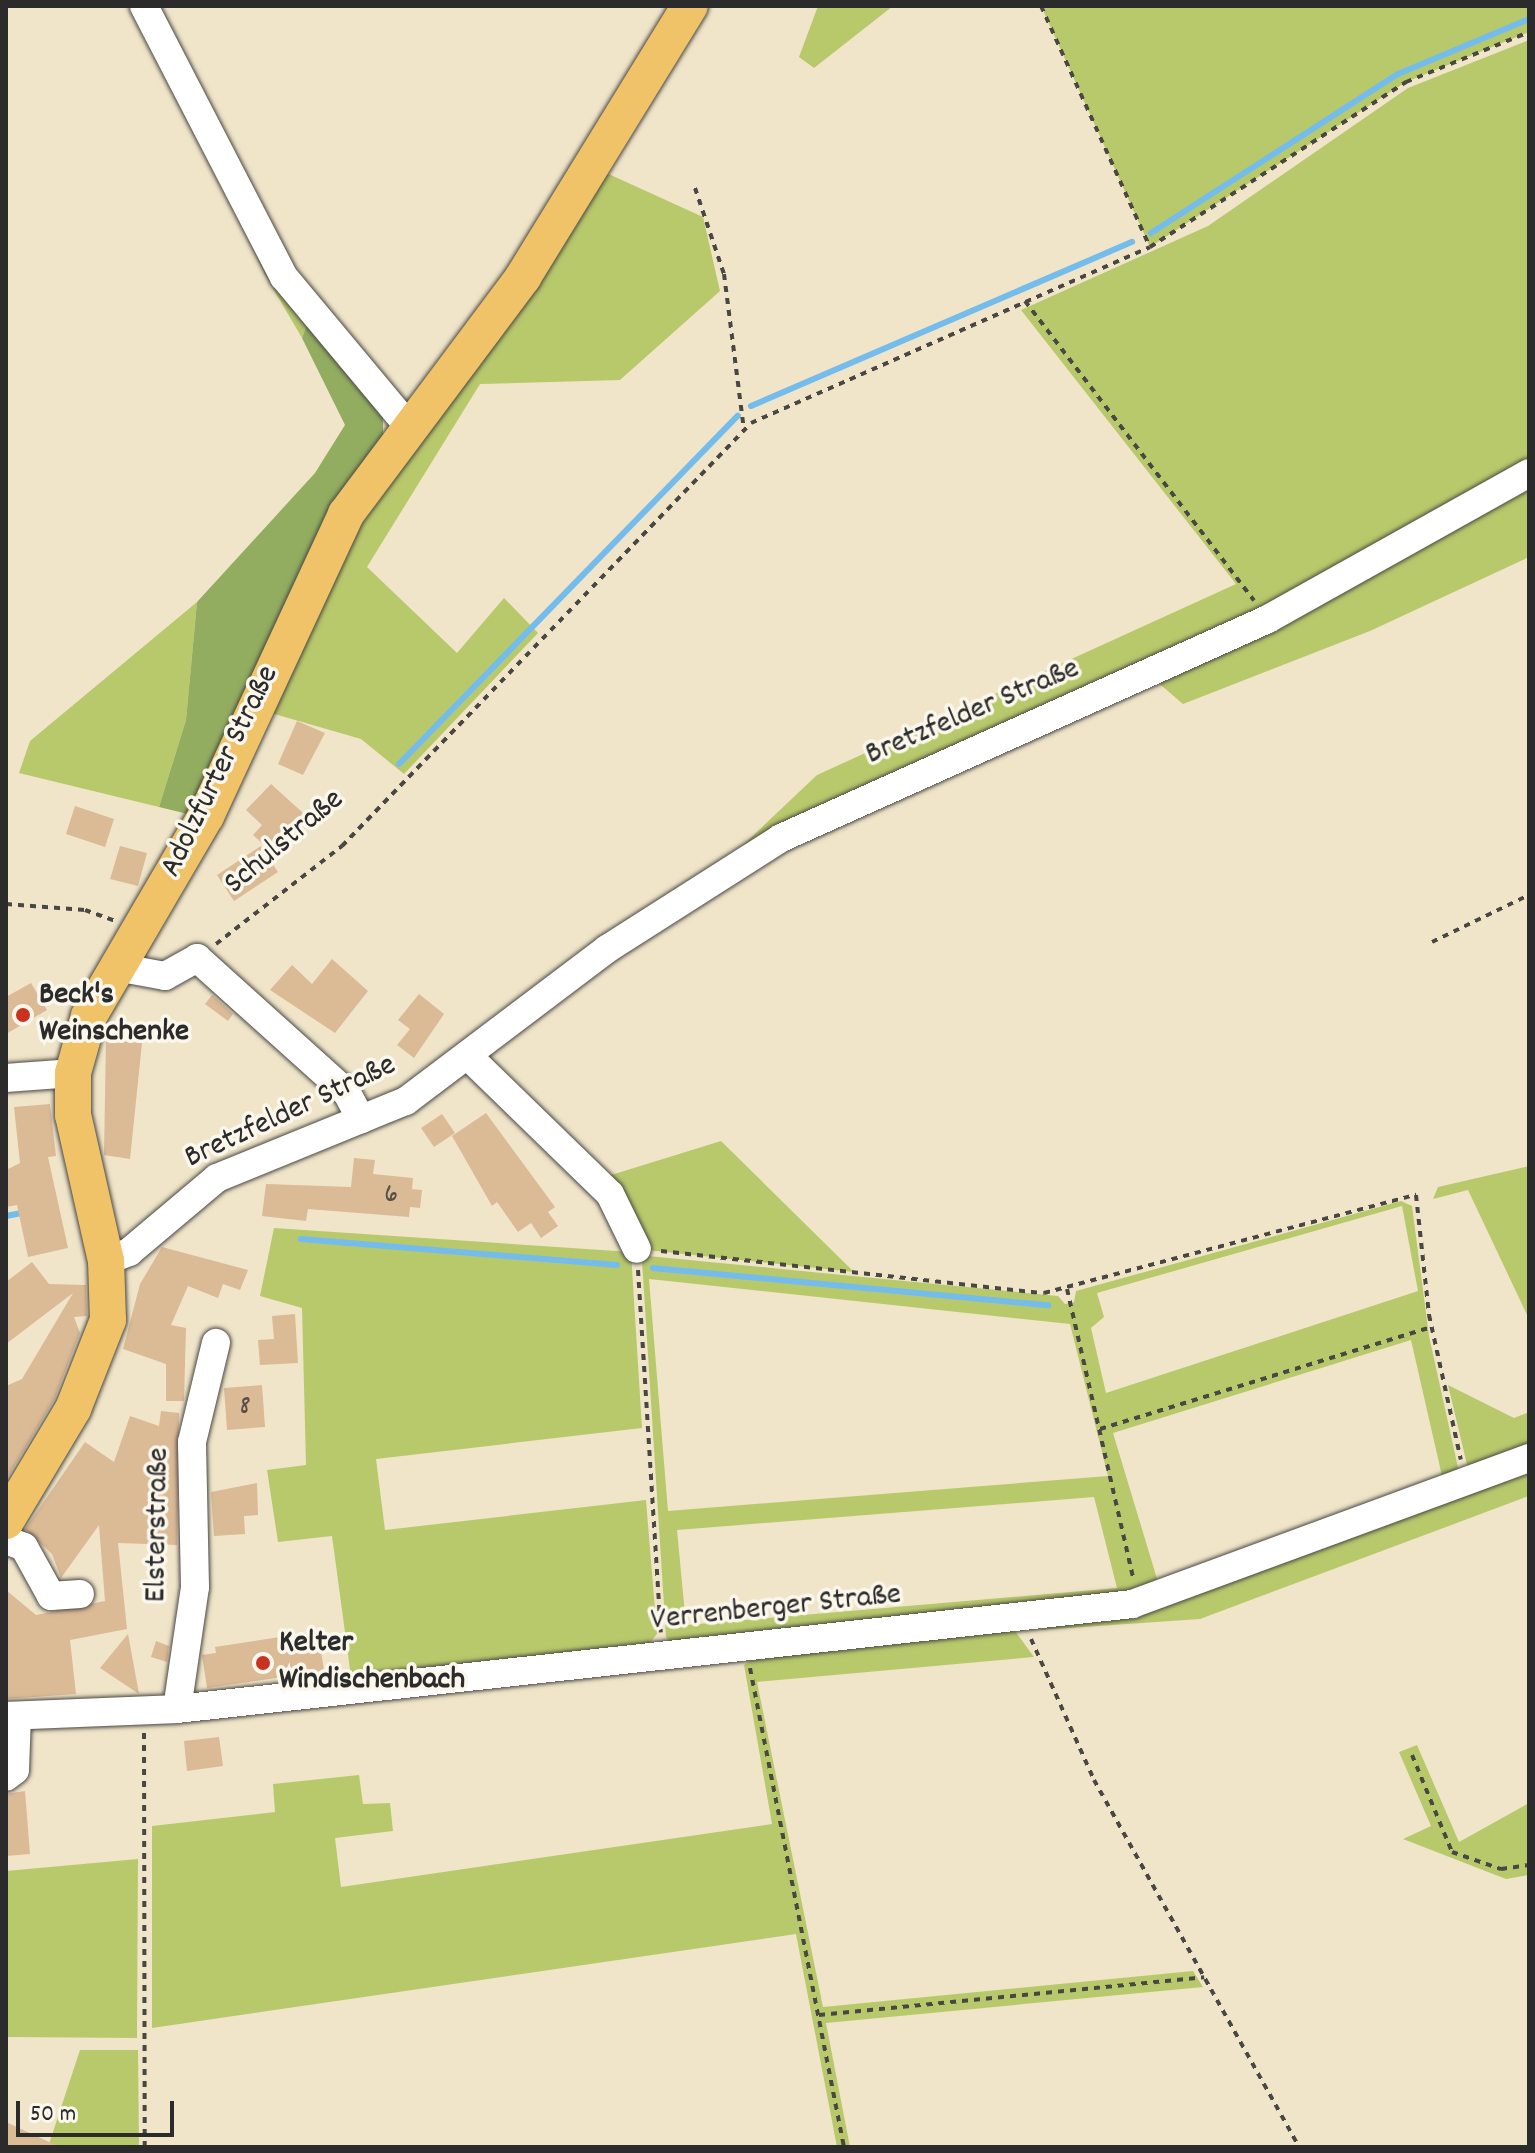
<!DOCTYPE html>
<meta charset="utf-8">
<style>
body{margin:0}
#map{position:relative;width:1535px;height:2153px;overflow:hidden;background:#f0e5c9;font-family:Dekko,sans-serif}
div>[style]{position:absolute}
.green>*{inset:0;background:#b8c96c}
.forest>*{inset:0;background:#92ad60}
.stream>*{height:6px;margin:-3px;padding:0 3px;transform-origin:3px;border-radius:3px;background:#74bcec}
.building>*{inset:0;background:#dbba96}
.path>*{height:4px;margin-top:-2px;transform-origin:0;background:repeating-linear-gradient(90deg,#494743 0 6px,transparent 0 12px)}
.roads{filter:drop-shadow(0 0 2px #494743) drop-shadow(0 0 2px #494743)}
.minor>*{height:28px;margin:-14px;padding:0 14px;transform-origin:14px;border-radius:14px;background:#fff}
.major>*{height:36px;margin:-18px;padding:0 18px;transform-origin:18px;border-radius:18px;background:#f0c369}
.dots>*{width:22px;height:22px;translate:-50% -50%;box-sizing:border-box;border:4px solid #fbf7ec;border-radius:50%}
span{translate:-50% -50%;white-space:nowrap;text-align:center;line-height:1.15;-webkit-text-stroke:7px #fbf7ec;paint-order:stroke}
.number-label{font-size:28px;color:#574f46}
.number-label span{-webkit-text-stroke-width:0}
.street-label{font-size:32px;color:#2b2b2b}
.poi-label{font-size:32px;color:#2b2b2b;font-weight:700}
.left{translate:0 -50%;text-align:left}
.frame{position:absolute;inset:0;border:8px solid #2b2b2b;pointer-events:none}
.scale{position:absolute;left:16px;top:2101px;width:158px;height:36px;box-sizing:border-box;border:4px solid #2b2b2b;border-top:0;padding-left:10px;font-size:24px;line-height:28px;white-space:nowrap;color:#2b2b2b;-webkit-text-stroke:6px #fbf7ec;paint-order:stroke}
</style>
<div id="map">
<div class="green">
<i style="clip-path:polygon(818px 6px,893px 6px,814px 68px,799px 57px)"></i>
<i style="clip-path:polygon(1041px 6px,1529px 6px,1529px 32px,1406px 82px,1150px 247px)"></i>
<i style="clip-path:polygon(1529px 40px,1529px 557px,1370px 631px,1183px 704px,1148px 674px,703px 883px,817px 775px,1236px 584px,1021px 310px,1208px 226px,1408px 88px)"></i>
<i style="clip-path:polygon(167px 62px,308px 322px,302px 338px,264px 273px)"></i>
<i style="clip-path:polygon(602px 171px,703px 217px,720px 291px,620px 380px,480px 384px,367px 567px,457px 653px,504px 598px,538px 633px,404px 774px,361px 739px,264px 711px,357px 516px)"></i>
<i style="clip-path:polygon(197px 602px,186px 720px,159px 807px,19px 773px,30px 741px)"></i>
<i style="clip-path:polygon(721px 1141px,854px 1272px,637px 1249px,595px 1180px)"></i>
<i style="clip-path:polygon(1529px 1166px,1529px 1319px,1468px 1190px,1433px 1199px,1438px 1187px)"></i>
<i style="clip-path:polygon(evenodd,1401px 1201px,1412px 1206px,1429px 1336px,1459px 1472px,1125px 1597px,673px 1646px,666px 1637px,642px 1261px,648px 1256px,1058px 1296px,1065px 1304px,1074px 1302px,1076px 1291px,1401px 1201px,1402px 1206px,1418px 1291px,1106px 1393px,1091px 1328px,1104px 1317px,1097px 1293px,1402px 1206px,1401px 1201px,649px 1279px,1070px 1324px,1108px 1476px,668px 1511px,649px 1279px,1401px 1201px,1411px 1340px,1442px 1476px,1158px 1582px,1113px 1433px,1411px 1340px,1401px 1201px,1094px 1497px,1117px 1588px,686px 1625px,677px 1530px,1094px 1497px)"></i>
<i style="clip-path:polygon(274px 1228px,631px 1252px,642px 1428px,376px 1459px,385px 1530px,646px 1500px,657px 1634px,645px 1649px,352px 1684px,332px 1536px,278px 1542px,267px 1470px,306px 1465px,302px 1308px,260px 1296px)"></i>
<i style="clip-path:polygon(1448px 1385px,1514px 1418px,1529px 1412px,1529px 1450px,1469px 1473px)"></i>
<i style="clip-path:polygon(1529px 1467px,1529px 1496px,1200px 1619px,1039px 1630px)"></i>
<i style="clip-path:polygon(1013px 1628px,1034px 1657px,757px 1682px,823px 2007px,1193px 1971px,1203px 1987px,826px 2023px,850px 2147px,837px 2147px,796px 1934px,152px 2028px,152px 1826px,275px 1812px,273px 1784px,359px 1775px,363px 1804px,390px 1803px,393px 1831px,335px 1838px,341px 1887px,772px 1824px,744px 1665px,762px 1653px)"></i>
<i style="clip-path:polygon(1417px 1745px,1459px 1842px,1529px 1803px,1529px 1875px,1506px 1879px,1403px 1839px,1431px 1826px,1399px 1752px)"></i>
<i style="clip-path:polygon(138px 1859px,137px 2038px,6px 2037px,6px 1871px)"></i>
<i style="clip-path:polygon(80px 2050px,138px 2050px,139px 2147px,48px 2147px)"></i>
</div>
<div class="forest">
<i style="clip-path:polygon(308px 322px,383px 417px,383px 440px,196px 816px,159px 807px,186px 720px,197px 602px,315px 473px,345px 425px,302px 338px)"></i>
</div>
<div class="stream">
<i style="left:1151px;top:233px;width:294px;rotate:-32.8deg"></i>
<i style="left:1398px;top:74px;width:142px;rotate:-22.8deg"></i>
<i style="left:751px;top:406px;width:415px;rotate:-23.3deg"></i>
<i style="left:399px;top:764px;width:486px;rotate:-45.8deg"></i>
<i style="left:6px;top:1216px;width:20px;rotate:-11deg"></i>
<i style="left:301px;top:1239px;width:317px;rotate:4.7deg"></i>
<i style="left:653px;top:1268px;width:397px;rotate:5.4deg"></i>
</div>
<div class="building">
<i style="clip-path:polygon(297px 721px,325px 733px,303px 775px,278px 764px)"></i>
<i style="clip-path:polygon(271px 784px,303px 813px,269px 849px,253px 835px,262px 825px,246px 810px)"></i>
<i style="clip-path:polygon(75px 806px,114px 819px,105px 847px,66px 834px)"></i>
<i style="clip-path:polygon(120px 846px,147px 853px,138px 886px,110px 879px)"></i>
<i style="clip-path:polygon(261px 846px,278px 872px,234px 901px,217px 875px)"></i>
<i style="clip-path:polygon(332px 959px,368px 991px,335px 1033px,270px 990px,292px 965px,312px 984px)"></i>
<i style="clip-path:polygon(31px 983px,47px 1010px,6px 1034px,6px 997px)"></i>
<i style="clip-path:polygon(419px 994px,444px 1014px,414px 1058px,397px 1045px,410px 1029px,398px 1020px)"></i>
<i style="clip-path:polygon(212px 995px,233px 1014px,228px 1021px,205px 1004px)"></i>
<i style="clip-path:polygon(106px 1040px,142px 1043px,130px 1159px,104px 1155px)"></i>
<i style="clip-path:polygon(50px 1104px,56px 1156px,48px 1157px,68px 1248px,28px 1257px,17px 1205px,6px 1207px,6px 1170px,20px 1163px,14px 1107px)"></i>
<i style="clip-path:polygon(486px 1113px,555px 1207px,548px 1212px,558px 1226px,541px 1238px,531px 1223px,518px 1232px,497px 1202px,492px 1206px,452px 1136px)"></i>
<i style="clip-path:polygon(442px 1114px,455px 1133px,434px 1147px,421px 1128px)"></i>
<i style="clip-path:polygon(354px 1158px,375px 1160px,373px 1174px,413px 1178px,412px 1189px,422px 1190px,420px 1208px,410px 1207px,409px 1217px,308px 1209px,306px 1221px,262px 1216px,266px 1184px,351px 1187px)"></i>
<i style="clip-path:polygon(162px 1247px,248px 1270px,240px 1290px,223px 1284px,218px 1298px,188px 1286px,171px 1325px,186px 1328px,184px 1401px,166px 1401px,166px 1364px,123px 1349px,140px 1284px)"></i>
<i style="clip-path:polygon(32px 1262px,49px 1284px,86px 1285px,87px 1316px,74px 1317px,80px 1333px,54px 1400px,6px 1480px,6px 1386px,22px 1379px,73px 1293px,6px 1344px,6px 1282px)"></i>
<i style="clip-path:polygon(295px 1314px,298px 1363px,260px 1365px,258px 1340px,274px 1339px,272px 1316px)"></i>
<i style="clip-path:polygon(262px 1385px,265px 1427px,227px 1430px,224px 1388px)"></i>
<i style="clip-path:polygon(161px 1411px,179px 1413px,177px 1545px,118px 1543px,127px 1629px,70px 1640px,76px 1694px,6px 1699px,6px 1590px,36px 1615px,105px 1601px,99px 1525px,61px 1578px,52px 1554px,25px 1529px,85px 1442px,114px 1462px,130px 1416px,159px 1426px)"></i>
<i style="clip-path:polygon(257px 1483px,258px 1515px,244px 1516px,245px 1534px,214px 1536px,211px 1492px)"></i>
<i style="clip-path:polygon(318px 1631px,324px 1671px,207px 1688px,202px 1655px,216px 1653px,215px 1647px)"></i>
<i style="clip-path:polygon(128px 1634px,139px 1694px,100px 1668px)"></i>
<i style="clip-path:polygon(156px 1641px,169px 1646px,167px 1662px,151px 1657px)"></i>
<i style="clip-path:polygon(219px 1737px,223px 1766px,187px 1771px,184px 1741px)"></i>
<i style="clip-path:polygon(25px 1791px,30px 1854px,6px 1856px,6px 1794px)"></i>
<i style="clip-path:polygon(6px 2122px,60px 2147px,6px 2147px)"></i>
</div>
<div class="path">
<i style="left:1041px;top:6px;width:265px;rotate:65.7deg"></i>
<i style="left:695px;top:188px;width:91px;rotate:71.4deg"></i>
<i style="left:724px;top:274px;width:158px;rotate:82.7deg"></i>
<i style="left:1025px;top:301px;width:377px;rotate:52.6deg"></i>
<i style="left:6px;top:904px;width:79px;rotate:4.3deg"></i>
<i style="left:85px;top:910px;width:32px;rotate:20deg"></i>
<i style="left:1432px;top:942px;width:108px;rotate:-25.9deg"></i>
<i style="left:216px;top:944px;width:160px;rotate:-37.9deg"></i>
<i style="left:342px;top:846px;width:588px;rotate:-45.96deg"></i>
<i style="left:751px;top:423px;width:436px;rotate:-23.8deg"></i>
<i style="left:1150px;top:247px;width:305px;rotate:-32.8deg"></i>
<i style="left:1406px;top:82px;width:133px;rotate:-22.1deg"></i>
<i style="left:661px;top:1251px;width:385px;rotate:6.3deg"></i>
<i style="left:1044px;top:1293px;width:385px;rotate:-14.8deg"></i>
<i style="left:1416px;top:1195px;width:121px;rotate:83.8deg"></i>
<i style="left:1429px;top:1315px;width:148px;rotate:77.6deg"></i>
<i style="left:638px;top:1270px;width:363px;rotate:86.4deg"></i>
<i style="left:1067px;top:1289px;width:296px;rotate:77.1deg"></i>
<i style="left:1100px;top:1429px;width:346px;rotate:-17.1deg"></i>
<i style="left:1031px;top:1639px;width:154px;rotate:65.9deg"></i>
<i style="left:1094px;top:1780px;width:420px;rotate:60.8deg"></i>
<i style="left:750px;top:1668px;width:488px;rotate:78.9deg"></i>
<i style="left:144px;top:1733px;width:414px;rotate:89.9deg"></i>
<i style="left:1412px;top:1755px;width:105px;rotate:67.6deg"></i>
<i style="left:1452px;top:1852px;width:52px;rotate:19.1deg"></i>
<i style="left:1501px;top:1869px;width:28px;rotate:-8deg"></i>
<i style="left:819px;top:2015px;width:387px;rotate:-5.6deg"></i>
</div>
<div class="roads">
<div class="minor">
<i style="left:144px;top:6px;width:305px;rotate:62.7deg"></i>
<i style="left:284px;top:277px;width:194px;rotate:50.2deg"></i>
<i style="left:116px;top:967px;width:50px;rotate:10.4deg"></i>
<i style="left:165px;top:976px;width:37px;rotate:-29deg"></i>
<i style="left:197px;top:958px;width:202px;rotate:42deg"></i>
<i style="left:347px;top:1093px;width:30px;rotate:62deg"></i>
<i style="left:468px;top:1056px;width:198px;rotate:44.2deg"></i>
<i style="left:610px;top:1194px;width:61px;rotate:63.9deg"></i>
<i style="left:6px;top:1078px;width:67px;rotate:-4.3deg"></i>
<i style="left:106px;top:1261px;width:25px;rotate:-21deg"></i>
<i style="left:129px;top:1252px;width:115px;rotate:-40.1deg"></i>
<i style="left:217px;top:1178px;width:204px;rotate:-22.2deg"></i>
<i style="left:406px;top:1101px;width:252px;rotate:-37.1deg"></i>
<i style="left:607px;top:949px;width:206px;rotate:-32.5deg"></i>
<i style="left:781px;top:838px;width:534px;rotate:-24.21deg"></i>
<i style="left:1268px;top:619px;width:299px;rotate:-29.2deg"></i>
<i style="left:6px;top:1540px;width:19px;rotate:21deg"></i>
<i style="left:24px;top:1547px;width:56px;rotate:61.1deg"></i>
<i style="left:51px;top:1596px;width:29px;rotate:-4deg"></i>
<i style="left:177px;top:1709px;width:123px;rotate:-81.6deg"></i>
<i style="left:195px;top:1587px;width:145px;rotate:-91.2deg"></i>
<i style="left:192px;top:1442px;width:102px;rotate:-76.4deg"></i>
<i style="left:6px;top:1716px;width:171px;rotate:-2.3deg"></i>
<i style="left:177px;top:1709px;width:961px;rotate:-6.27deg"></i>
<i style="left:1132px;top:1604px;width:423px;rotate:-20.2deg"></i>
<i style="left:6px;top:1777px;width:11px;rotate:-38deg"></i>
<i style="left:15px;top:1770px;width:54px;rotate:-87.9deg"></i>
</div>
<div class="major">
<i style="left:6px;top:1521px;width:131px;rotate:-59.1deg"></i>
<i style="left:73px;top:1409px;width:96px;rotate:-68.5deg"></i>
<i style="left:108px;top:1320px;width:59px;rotate:-91.9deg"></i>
<i style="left:106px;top:1261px;width:150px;rotate:-102.7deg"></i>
<i style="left:73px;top:1115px;width:42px;rotate:-90deg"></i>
<i style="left:73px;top:1073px;width:59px;rotate:-74.3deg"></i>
<i style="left:89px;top:1016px;width:232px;rotate:-59.7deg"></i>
<i style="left:206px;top:816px;width:333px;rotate:-65.1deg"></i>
<i style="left:346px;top:514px;width:296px;rotate:-53.2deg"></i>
<i style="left:523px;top:277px;width:318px;rotate:-58.4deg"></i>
</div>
</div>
<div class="dots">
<i style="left:23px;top:1015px;background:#c8321e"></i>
<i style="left:263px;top:1663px;background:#c8321e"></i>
</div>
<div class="number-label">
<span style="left:391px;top:1196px">6</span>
<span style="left:245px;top:1408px">8</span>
</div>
<div class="street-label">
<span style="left:973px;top:713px;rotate:-23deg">Bretzfelder Straße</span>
<span style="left:221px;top:772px;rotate:-64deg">Adolzfurter Straße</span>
<span style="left:285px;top:843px;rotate:-40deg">Schulstraße</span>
<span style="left:291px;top:1113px;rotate:-25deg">Bretzfelder Straße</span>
<span style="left:159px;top:1525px;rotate:-89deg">Elsterstraße</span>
<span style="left:776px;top:1609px;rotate:-6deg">Verrenberger Straße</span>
</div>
<div class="poi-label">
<span class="left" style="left:39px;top:1015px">Beck's<br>Weinschenke</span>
<span class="left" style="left:279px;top:1663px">Kelter<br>Windischenbach</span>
</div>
<div class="frame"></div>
<div class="scale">50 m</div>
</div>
